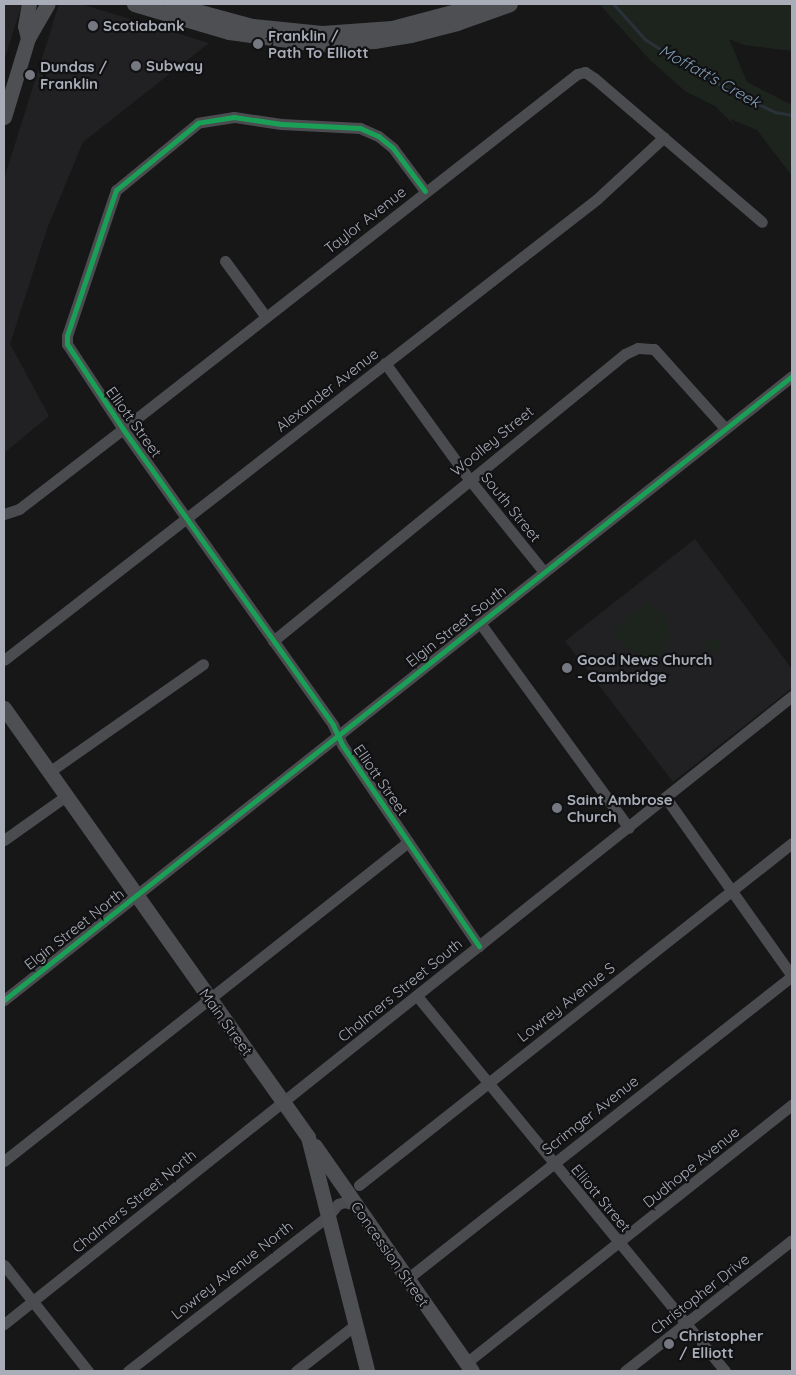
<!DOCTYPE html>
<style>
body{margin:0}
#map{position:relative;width:796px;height:1375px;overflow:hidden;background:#171717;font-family:Quicksand,sans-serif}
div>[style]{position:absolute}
.built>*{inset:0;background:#212123}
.green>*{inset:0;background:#1d241e}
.stream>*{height:2.5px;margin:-1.25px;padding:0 1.25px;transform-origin:1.25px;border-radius:1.25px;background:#2a3239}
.minor>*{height:11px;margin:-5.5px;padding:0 5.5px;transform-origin:5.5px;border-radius:5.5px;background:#4b4c50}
.major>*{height:15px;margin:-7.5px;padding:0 7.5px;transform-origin:7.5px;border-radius:7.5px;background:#4d4f52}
.cycleway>*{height:5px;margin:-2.5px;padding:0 2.5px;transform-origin:2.5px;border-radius:2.5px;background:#1a9f57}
.dots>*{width:14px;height:14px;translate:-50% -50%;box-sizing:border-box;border:2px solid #111113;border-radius:50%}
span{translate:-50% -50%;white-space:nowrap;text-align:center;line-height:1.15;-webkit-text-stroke:4.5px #111113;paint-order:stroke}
.poi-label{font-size:15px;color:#a8adb8;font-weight:700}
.left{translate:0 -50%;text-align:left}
.street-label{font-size:15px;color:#a8adb8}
.water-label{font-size:16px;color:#7f9bb3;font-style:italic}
.frame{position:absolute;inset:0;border:5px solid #a8adb8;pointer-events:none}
</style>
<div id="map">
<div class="built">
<i style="clip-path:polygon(4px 4px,22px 4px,4px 61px)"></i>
<i style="clip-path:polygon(59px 4px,81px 4px,209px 43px,83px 142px,47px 229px,10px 344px,49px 416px,4px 453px,4px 179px)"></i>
<i style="clip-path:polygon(695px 539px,792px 669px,792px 688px,673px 782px,565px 641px)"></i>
</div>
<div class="green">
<i style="clip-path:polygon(599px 4px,792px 4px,792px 51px,744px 45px,729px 39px,747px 82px,792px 105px,792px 176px,757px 130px,730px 119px,736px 127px,715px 106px,685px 91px,651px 61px)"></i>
<i style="clip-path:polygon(648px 602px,666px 617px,670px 638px,655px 665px,616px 639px,615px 628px)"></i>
<i style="clip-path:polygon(713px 637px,721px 643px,718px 650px,713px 653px,703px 646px)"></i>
</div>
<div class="stream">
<i style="left:614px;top:4px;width:47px;rotate:48.5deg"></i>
<i style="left:645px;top:39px;width:67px;rotate:32.7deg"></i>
<i style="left:701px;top:75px;width:83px;rotate:26.6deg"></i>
<i style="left:775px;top:112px;width:17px;rotate:10deg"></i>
</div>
<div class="minor">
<i style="left:425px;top:191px;width:54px;rotate:-126.7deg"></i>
<i style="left:393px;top:148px;width:19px;rotate:-141deg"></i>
<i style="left:378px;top:136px;width:20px;rotate:-156deg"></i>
<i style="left:360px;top:128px;width:79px;rotate:-177.1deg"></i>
<i style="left:281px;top:124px;width:48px;rotate:-171.5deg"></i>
<i style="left:234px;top:117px;width:36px;rotate:171deg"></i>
<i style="left:198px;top:123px;width:106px;rotate:140.7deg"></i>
<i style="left:116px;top:190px;width:154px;rotate:108.6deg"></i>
<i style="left:67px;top:336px;width:8px;rotate:90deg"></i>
<i style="left:67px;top:344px;width:102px;rotate:56.6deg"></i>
<i style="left:123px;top:429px;width:363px;rotate:54.6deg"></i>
<i style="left:333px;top:725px;width:23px;rotate:65deg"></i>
<i style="left:343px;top:746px;width:242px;rotate:55.8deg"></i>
<i style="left:225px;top:261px;width:69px;rotate:53.8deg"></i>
<i style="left:385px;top:363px;width:143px;rotate:54.1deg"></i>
<i style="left:469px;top:479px;width:119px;rotate:51.1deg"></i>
<i style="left:4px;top:514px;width:16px;rotate:-18deg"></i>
<i style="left:19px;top:509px;width:131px;rotate:-37.6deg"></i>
<i style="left:123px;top:429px;width:576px;rotate:-38.02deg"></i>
<i style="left:577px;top:74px;width:8px;rotate:-14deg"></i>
<i style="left:585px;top:72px;width:11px;rotate:34deg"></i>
<i style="left:594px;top:78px;width:221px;rotate:40.6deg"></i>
<i style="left:480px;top:623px;width:253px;rotate:54deg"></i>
<i style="left:273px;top:641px;width:454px;rotate:-39.2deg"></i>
<i style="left:625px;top:354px;width:14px;rotate:-25deg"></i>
<i style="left:638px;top:348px;width:16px;rotate:4deg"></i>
<i style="left:654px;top:349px;width:106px;rotate:48.1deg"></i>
<i style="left:4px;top:660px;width:751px;rotate:-37.86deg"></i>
<i style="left:597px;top:199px;width:91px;rotate:-42.8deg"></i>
<i style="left:49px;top:772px;width:188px;rotate:-35deg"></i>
<i style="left:666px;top:798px;width:218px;rotate:54.7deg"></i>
<i style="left:4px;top:840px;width:76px;rotate:-35.4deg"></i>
<i style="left:417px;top:996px;width:485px;rotate:50.6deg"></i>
<i style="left:4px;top:1000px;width:1005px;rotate:-38.37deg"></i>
<i style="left:4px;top:1161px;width:515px;rotate:-38.29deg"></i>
<i style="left:359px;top:1185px;width:552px;rotate:-38.3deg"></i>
<i style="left:4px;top:1265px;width:135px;rotate:51.6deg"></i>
<i style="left:407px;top:1279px;width:490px;rotate:-38.2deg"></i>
<i style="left:4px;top:1324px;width:1008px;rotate:-38.55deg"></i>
<i style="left:466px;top:1363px;width:416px;rotate:-38.4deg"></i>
<i style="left:128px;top:1371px;width:254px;rotate:-37.8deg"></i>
<i style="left:329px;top:1215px;width:14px;rotate:-51deg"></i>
<i style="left:338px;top:1204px;width:6px;rotate:-18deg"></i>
<i style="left:344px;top:1202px;width:12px;rotate:14deg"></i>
<i style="left:296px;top:1371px;width:75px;rotate:-37.9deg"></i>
<i style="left:625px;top:1371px;width:212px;rotate:-38.1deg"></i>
</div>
<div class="major">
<i style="left:134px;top:4px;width:99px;rotate:16.4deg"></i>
<i style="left:229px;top:32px;width:89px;rotate:7.8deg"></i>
<i style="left:317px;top:44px;width:57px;rotate:-3deg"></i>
<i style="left:374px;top:41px;width:37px;rotate:-9deg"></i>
<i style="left:411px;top:35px;width:48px;rotate:-14.6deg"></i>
<i style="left:457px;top:23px;width:56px;rotate:-19.7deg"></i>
<i style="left:171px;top:4px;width:84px;rotate:15.2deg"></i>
<i style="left:252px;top:26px;width:70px;rotate:5.7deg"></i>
<i style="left:322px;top:33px;width:70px;rotate:-4.1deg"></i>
<i style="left:392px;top:28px;width:93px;rotate:-14.9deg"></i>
<i style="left:28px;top:38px;width:12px;rotate:-104deg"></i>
<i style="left:25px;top:26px;width:22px;rotate:-80deg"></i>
<i style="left:4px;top:117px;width:83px;rotate:-73.1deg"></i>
<i style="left:28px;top:38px;width:39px;rotate:-60deg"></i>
<i style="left:4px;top:708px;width:526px;rotate:54.68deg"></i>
<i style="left:308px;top:1137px;width:241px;rotate:75.8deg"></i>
<i style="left:315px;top:1146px;width:274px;rotate:55.1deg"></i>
</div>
<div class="cycleway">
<i style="left:425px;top:191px;width:54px;rotate:-126.7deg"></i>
<i style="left:393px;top:148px;width:19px;rotate:-141deg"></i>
<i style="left:378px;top:136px;width:20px;rotate:-156deg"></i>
<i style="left:360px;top:128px;width:79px;rotate:-177.1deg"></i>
<i style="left:281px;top:124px;width:48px;rotate:-171.5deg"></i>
<i style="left:234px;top:117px;width:36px;rotate:171deg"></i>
<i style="left:198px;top:123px;width:106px;rotate:140.7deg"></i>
<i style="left:116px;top:190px;width:154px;rotate:108.6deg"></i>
<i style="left:67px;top:336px;width:8px;rotate:90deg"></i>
<i style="left:67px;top:344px;width:102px;rotate:56.6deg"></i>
<i style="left:123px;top:429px;width:363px;rotate:54.6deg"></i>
<i style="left:333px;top:725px;width:23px;rotate:65deg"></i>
<i style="left:343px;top:746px;width:242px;rotate:55.8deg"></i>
<i style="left:4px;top:1000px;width:1005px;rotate:-38.37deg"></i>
</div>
<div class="dots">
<i style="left:93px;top:26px;background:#757880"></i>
<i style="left:258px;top:44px;background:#757880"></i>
<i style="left:136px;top:66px;background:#757880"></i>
<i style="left:30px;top:75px;background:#757880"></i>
<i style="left:567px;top:668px;background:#757880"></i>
<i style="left:557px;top:808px;background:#757880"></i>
<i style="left:669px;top:1344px;background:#757880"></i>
</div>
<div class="poi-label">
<span class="left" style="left:103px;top:26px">Scotiabank</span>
<span class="left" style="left:268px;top:44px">Franklin /<br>Path To Elliott</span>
<span class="left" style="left:40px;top:75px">Dundas /<br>Franklin</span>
<span class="left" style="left:146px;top:66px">Subway</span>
<span class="left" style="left:577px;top:668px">Good News Church<br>- Cambridge</span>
<span class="left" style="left:567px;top:808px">Saint Ambrose<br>Church</span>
<span class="left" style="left:679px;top:1344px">Christopher<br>/ Elliott</span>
</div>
<div class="street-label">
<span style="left:365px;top:220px;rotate:-38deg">Taylor Avenue</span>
<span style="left:327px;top:390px;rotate:-38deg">Alexander Avenue</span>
<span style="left:134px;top:422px;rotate:54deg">Elliott Street</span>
<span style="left:492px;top:441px;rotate:-39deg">Woolley Street</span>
<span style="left:511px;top:507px;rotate:51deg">South Street</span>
<span style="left:456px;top:626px;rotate:-38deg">Elgin Street South</span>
<span style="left:381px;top:780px;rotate:55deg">Elliott Street</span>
<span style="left:74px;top:929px;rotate:-38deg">Elgin Street North</span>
<span style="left:400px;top:990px;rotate:-39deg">Chalmers Street South</span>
<span style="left:566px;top:1002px;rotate:-38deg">Lowrey Avenue S</span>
<span style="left:226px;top:1022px;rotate:54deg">Main Street</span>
<span style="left:590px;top:1115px;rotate:-38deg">Scrimger Avenue</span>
<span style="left:691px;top:1167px;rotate:-39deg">Dudhope Avenue</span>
<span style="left:601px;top:1198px;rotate:50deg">Elliott Street</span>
<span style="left:134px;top:1201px;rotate:-39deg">Chalmers Street North</span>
<span style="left:390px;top:1254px;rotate:55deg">Concession Street</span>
<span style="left:232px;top:1270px;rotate:-38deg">Lowrey Avenue North</span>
<span style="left:700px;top:1294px;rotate:-38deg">Christopher Drive</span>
</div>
<div class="water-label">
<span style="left:710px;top:76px;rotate:29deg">Moffatt's Creek</span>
</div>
<div class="frame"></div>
</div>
